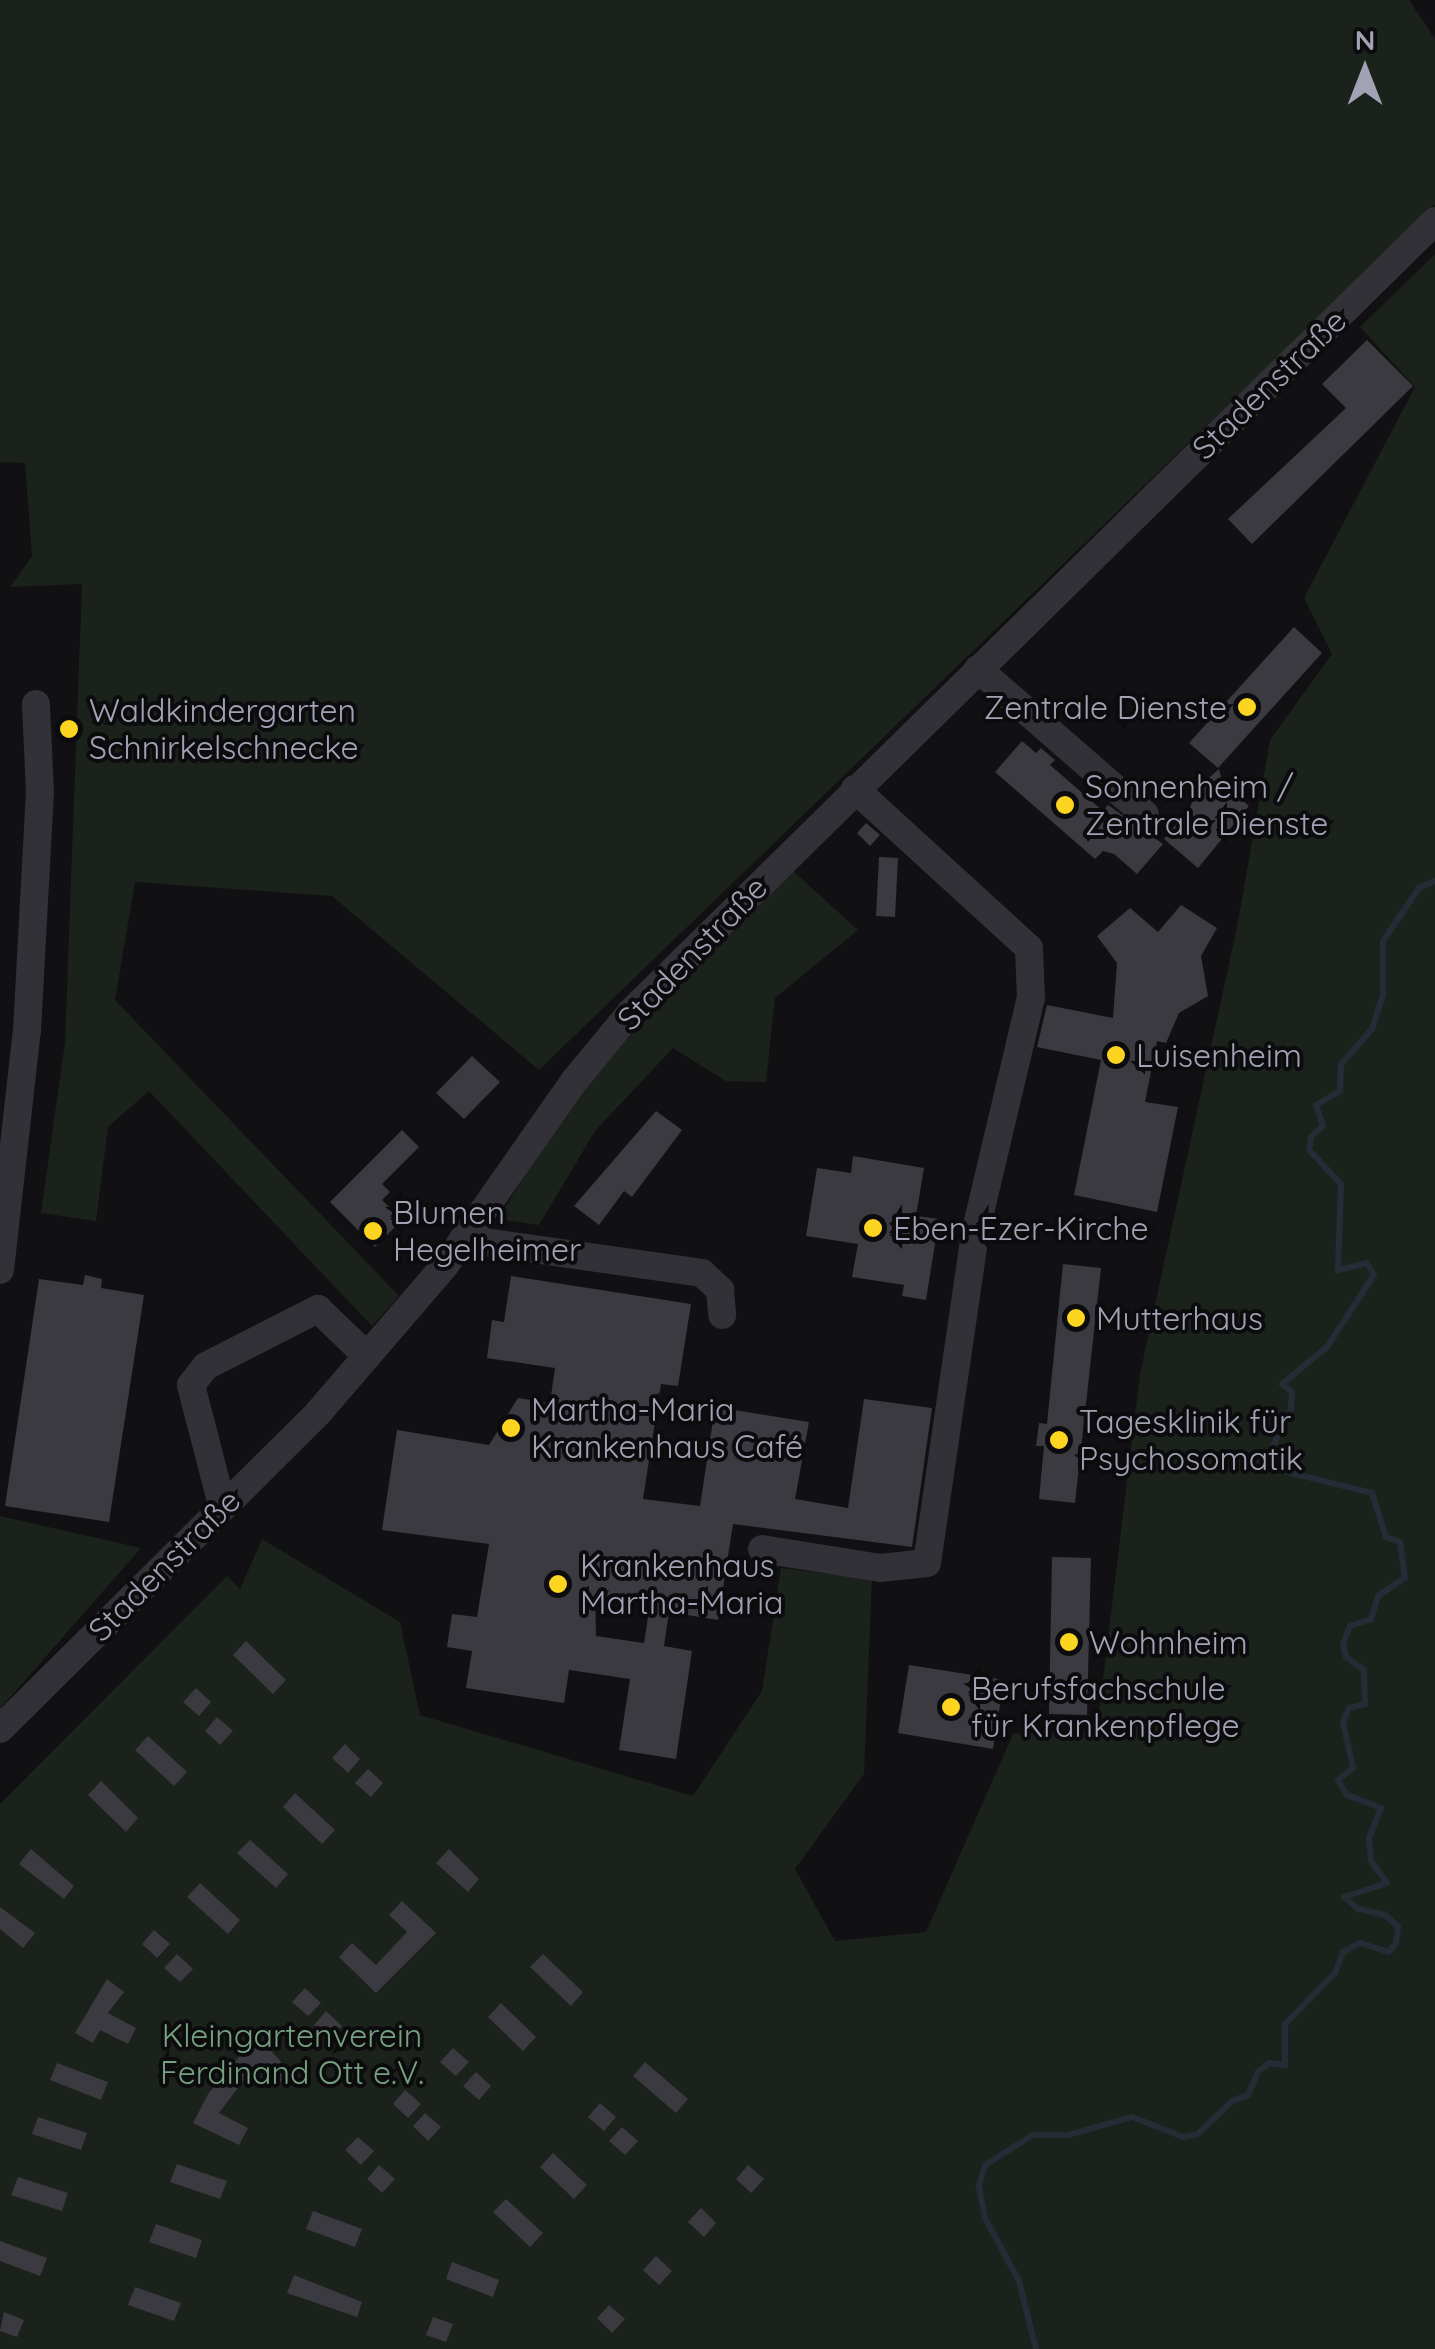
<!DOCTYPE html>
<meta charset="utf-8">
<style>
body{margin:0}
#map{position:relative;width:1435px;height:2349px;overflow:hidden;background:#111012;font-family:Quicksand,sans-serif}
div>[style]{position:absolute}
.green>*{inset:0;background:#1b221c}
.stream>*{height:6px;margin:-3px;padding:0 3px;transform-origin:3px;border-radius:3px;background:#262c36}
.building>*{inset:0;background:#3a3a40}
.minor>*{height:28px;margin:-14px;padding:0 14px;transform-origin:14px;border-radius:14px;background:#313137}
.dots>*{width:28px;height:28px;translate:-50% -50%;box-sizing:border-box;border:5px solid #0c0b0d;border-radius:50%}
span{translate:-50% -50%;white-space:nowrap;text-align:center;line-height:1.15;-webkit-text-stroke:8px #0c0b0d;paint-order:stroke}
.street-label{font-size:32px;color:#a1a3b4}
.poi-label{font-size:32px;color:#a1a3b4}
.right{translate:-100% -50%;text-align:right}
.left{translate:0 -50%;text-align:left}
.park-label{font-size:32px;color:#76a080}
.north{position:absolute;left:1315px;top:20px;width:100px;height:100px;-webkit-text-stroke:8px #0c0b0d;paint-order:stroke;rotate:0deg;font-size:28px;font-weight:700;line-height:40px;text-align:center;color:#a1a3b4}
.north::after{content:'';display:block;margin:auto;width:35px;height:45px;background:#a1a3b4;clip-path:polygon(50% 0,100% 100%,50% 72%,0 100%)}
</style>
<div id="map">
<div class="green">
<i style="clip-path:polygon(0 0,1409px 0,1435px 39px,1435px 205px,539px 1070px,332px 896px,135px 882px,115px 1000px,399px 1296px,372px 1326px,149px 1091px,108px 1127px,96px 1221px,41px 1213px,65px 1042px,82px 584px,10px 587px,32px 556px,25px 463px,0 462px)"></i>
<i style="clip-path:polygon(1435px 254px,1435px 2349px,0 2349px,0 1804px,227px 1576px,240px 1589px,262px 1539px,400px 1622px,420px 1715px,693px 1796px,762px 1691px,781px 1568px,872px 1579px,864px 1774px,795px 1869px,835px 1941px,926px 1932px,1013px 1734px,1097px 1729px,1140px 1374px,1237px 927px,1270px 740px,1332px 654px,1304px 598px,1415px 387px,1360px 327px)"></i>
<i style="clip-path:polygon(793px 871px,858px 930px,775px 998px,766px 1082px,726px 1081px,673px 1048px,595px 1131px,539px 1225px,498px 1219px,579px 1088px)"></i>
<i style="clip-path:polygon(0 1516px,141px 1548px,0 1709px)"></i>
</div>
<div class="stream">
<i style="left:1036px;top:2349px;width:70px;rotate:-104deg"></i>
<i style="left:1019px;top:2281px;width:72px;rotate:-118.4deg"></i>
<i style="left:985px;top:2218px;width:33px;rotate:-101deg"></i>
<i style="left:979px;top:2186px;width:22px;rotate:-74deg"></i>
<i style="left:985px;top:2165px;width:57px;rotate:-32deg"></i>
<i style="left:1033px;top:2135px;width:35px"></i>
<i style="left:1068px;top:2135px;width:66px;rotate:-15.7deg"></i>
<i style="left:1132px;top:2117px;width:55px;rotate:21.4deg"></i>
<i style="left:1183px;top:2137px;width:15px;rotate:-11deg"></i>
<i style="left:1198px;top:2134px;width:47px;rotate:-44.1deg"></i>
<i style="left:1232px;top:2101px;width:17px;rotate:-21deg"></i>
<i style="left:1248px;top:2095px;width:25px;rotate:-67deg"></i>
<i style="left:1258px;top:2072px;width:14px;rotate:-39deg"></i>
<i style="left:1269px;top:2063px;width:16px;rotate:7deg"></i>
<i style="left:1285px;top:2065px;width:41px;rotate:-90deg"></i>
<i style="left:1285px;top:2024px;width:71px;rotate:-45.6deg"></i>
<i style="left:1335px;top:1973px;width:22px;rotate:-69deg"></i>
<i style="left:1343px;top:1952px;width:19px;rotate:-28deg"></i>
<i style="left:1360px;top:1943px;width:30px;rotate:17deg"></i>
<i style="left:1389px;top:1952px;width:11px;rotate:-52deg"></i>
<i style="left:1396px;top:1943px;width:16px;rotate:-83deg"></i>
<i style="left:1398px;top:1927px;width:18px;rotate:-137deg"></i>
<i style="left:1385px;top:1915px;width:28px;rotate:-167deg"></i>
<i style="left:1358px;top:1909px;width:18px;rotate:-139deg"></i>
<i style="left:1344px;top:1897px;width:45px;rotate:-18deg"></i>
<i style="left:1387px;top:1883px;width:27px;rotate:-126deg"></i>
<i style="left:1371px;top:1861px;width:23px;rotate:-95deg"></i>
<i style="left:1369px;top:1838px;width:32px;rotate:-68deg"></i>
<i style="left:1381px;top:1808px;width:36px;rotate:-159deg"></i>
<i style="left:1347px;top:1795px;width:17px;rotate:-121deg"></i>
<i style="left:1338px;top:1780px;width:19px;rotate:-39deg"></i>
<i style="left:1353px;top:1768px;width:47px;rotate:-102.3deg"></i>
<i style="left:1343px;top:1722px;width:15px;rotate:-67deg"></i>
<i style="left:1349px;top:1708px;width:16px;rotate:-14deg"></i>
<i style="left:1365px;top:1704px;width:34px;rotate:-92deg"></i>
<i style="left:1364px;top:1670px;width:22px;rotate:-144deg"></i>
<i style="left:1346px;top:1657px;width:13px;rotate:-103deg"></i>
<i style="left:1343px;top:1644px;width:19px;rotate:-69deg"></i>
<i style="left:1350px;top:1626px;width:22px;rotate:-18deg"></i>
<i style="left:1371px;top:1619px;width:24px;rotate:-73deg"></i>
<i style="left:1378px;top:1596px;width:32px;rotate:-34deg"></i>
<i style="left:1405px;top:1578px;width:36px;rotate:-98deg"></i>
<i style="left:1400px;top:1542px;width:15px;rotate:-160deg"></i>
<i style="left:1386px;top:1537px;width:46px;rotate:-107.7deg"></i>
<i style="left:1372px;top:1493px;width:92px;rotate:-166.1deg"></i>
<i style="left:1283px;top:1471px;width:24px;rotate:-120deg"></i>
<i style="left:1271px;top:1450px;width:46px;rotate:-64deg"></i>
<i style="left:1291px;top:1409px;width:17px;rotate:-87deg"></i>
<i style="left:1292px;top:1392px;width:13px;rotate:-141deg"></i>
<i style="left:1282px;top:1384px;width:58px;rotate:-39.4deg"></i>
<i style="left:1327px;top:1347px;width:86px;rotate:-56.9deg"></i>
<i style="left:1374px;top:1275px;width:14px;rotate:-120deg"></i>
<i style="left:1367px;top:1263px;width:30px;rotate:166deg"></i>
<i style="left:1338px;top:1270px;width:86px;rotate:-88deg"></i>
<i style="left:1341px;top:1184px;width:47px;rotate:-133.3deg"></i>
<i style="left:1309px;top:1150px;width:13px;rotate:-81deg"></i>
<i style="left:1311px;top:1137px;width:16px;rotate:-43deg"></i>
<i style="left:1323px;top:1126px;width:22px;rotate:-108deg"></i>
<i style="left:1316px;top:1105px;width:28px;rotate:-30deg"></i>
<i style="left:1340px;top:1091px;width:27px;rotate:-88deg"></i>
<i style="left:1341px;top:1064px;width:47px;rotate:-48.5deg"></i>
<i style="left:1372px;top:1029px;width:36px;rotate:-72deg"></i>
<i style="left:1383px;top:995px;width:54px;rotate:-90deg"></i>
<i style="left:1383px;top:941px;width:64px;rotate:-55.8deg"></i>
<i style="left:1419px;top:888px;width:17px;rotate:-24deg"></i>
</div>
<div class="building">
<i style="clip-path:polygon(1367px 340px,1413px 386px,1252px 544px,1228px 519px,1346px 408px,1322px 384px)"></i>
<i style="clip-path:polygon(1294px 627px,1322px 653px,1218px 768px,1189px 743px)"></i>
<i style="clip-path:polygon(1022px 741px,1036px 753px,1041px 748px,1055px 760px,1050px 765px,1103px 811px,1108px 805px,1163px 844px,1137px 874px,1114px 854px,1103px 851px,1095px 859px,995px 772px)"></i>
<i style="clip-path:polygon(1219px 769px,1223px 784px,1249px 806px,1198px 868px,1164px 839px,1190px 808px,1196px 789px)"></i>
<i style="clip-path:polygon(866px 823px,880px 835px,870px 846px,857px 833px)"></i>
<i style="clip-path:polygon(879px 857px,898px 858px,895px 917px,876px 916px)"></i>
<i style="clip-path:polygon(1181px 905px,1217px 928px,1201px 956px,1208px 996px,1179px 1013px,1166px 1043px,1157px 1041px,1145px 1102px,1178px 1107px,1157px 1212px,1074px 1195px,1101px 1060px,1037px 1047px,1047px 1005px,1113px 1018px,1117px 963px,1097px 936px,1130px 908px,1158px 932px)"></i>
<i style="clip-path:polygon(472px 1056px,500px 1082px,464px 1119px,436px 1093px)"></i>
<i style="clip-path:polygon(656px 1111px,682px 1130px,632px 1197px,624px 1191px,599px 1225px,574px 1206px)"></i>
<i style="clip-path:polygon(402px 1130px,419px 1147px,382px 1184px,390px 1192px,382px 1200px,402px 1220px,375px 1247px,330px 1202px)"></i>
<i style="clip-path:polygon(853px 1156px,924px 1168px,916px 1216px,939px 1219px,926px 1300px,902px 1296px,904px 1285px,852px 1277px,858px 1244px,806px 1236px,817px 1168px,851px 1173px)"></i>
<i style="clip-path:polygon(1063px 1264px,1101px 1268px,1075px 1503px,1039px 1499px,1044px 1446px,1036px 1446px,1039px 1423px,1047px 1424px)"></i>
<i style="clip-path:polygon(85px 1275px,102px 1279px,101px 1288px,144px 1295px,109px 1522px,5px 1506px,39px 1279px,83px 1285px)"></i>
<i style="clip-path:polygon(evenodd,511px 1276px,691px 1304px,678px 1386px,661px 1384px,643px 1499px,700px 1506px,715px 1407px,809px 1422px,795px 1499px,848px 1508px,864px 1399px,932px 1408px,912px 1547px,733px 1524px,718px 1620px,669px 1612px,664px 1646px,692px 1651px,676px 1759px,619px 1750px,630px 1679px,569px 1670px,564px 1703px,466px 1688px,472px 1651px,447px 1647px,452px 1614px,477px 1617px,489px 1544px,382px 1530px,397px 1430px,489px 1445px,518px 1398px,550px 1403px,555px 1368px,487px 1358px,492px 1320px,504px 1322px,511px 1276px,595px 1595px,650px 1604px,644px 1643px,596px 1636px,595px 1595px)"></i>
<i style="clip-path:polygon(1052px 1557px,1091px 1558px,1087px 1715px,1049px 1714px)"></i>
<i style="clip-path:polygon(246px 1641px,286px 1680px,273px 1694px,233px 1655px)"></i>
<i style="clip-path:polygon(909px 1665px,1004px 1680px,993px 1749px,898px 1733px)"></i>
<i style="clip-path:polygon(196px 1688px,211px 1702px,199px 1716px,183px 1702px)"></i>
<i style="clip-path:polygon(217px 1717px,233px 1731px,220px 1745px,205px 1731px)"></i>
<i style="clip-path:polygon(148px 1736px,187px 1772px,174px 1786px,135px 1750px)"></i>
<i style="clip-path:polygon(345px 1744px,360px 1759px,348px 1773px,332px 1758px)"></i>
<i style="clip-path:polygon(368px 1769px,383px 1783px,371px 1797px,355px 1783px)"></i>
<i style="clip-path:polygon(101px 1781px,138px 1818px,126px 1832px,88px 1795px)"></i>
<i style="clip-path:polygon(295px 1793px,335px 1830px,322px 1844px,283px 1807px)"></i>
<i style="clip-path:polygon(250px 1840px,288px 1874px,276px 1888px,237px 1853px)"></i>
<i style="clip-path:polygon(31px 1849px,74px 1886px,64px 1899px,19px 1864px)"></i>
<i style="clip-path:polygon(449px 1849px,479px 1879px,468px 1892px,436px 1863px)"></i>
<i style="clip-path:polygon(200px 1883px,240px 1920px,228px 1934px,187px 1897px)"></i>
<i style="clip-path:polygon(402px 1901px,436px 1933px,376px 1993px,339px 1957px,352px 1943px,376px 1965px,407px 1932px,389px 1915px)"></i>
<i style="clip-path:polygon(0 1907px,35px 1933px,23px 1948px,0 1929px)"></i>
<i style="clip-path:polygon(154px 1930px,170px 1944px,157px 1958px,142px 1944px)"></i>
<i style="clip-path:polygon(177px 1954px,193px 1969px,180px 1982px,164px 1968px)"></i>
<i style="clip-path:polygon(543px 1954px,583px 1992px,571px 2006px,530px 1967px)"></i>
<i style="clip-path:polygon(107px 1979px,124px 1992px,108px 2013px,136px 2028px,128px 2044px,100px 2030px,93px 2043px,75px 2033px)"></i>
<i style="clip-path:polygon(305px 1988px,321px 2003px,308px 2016px,292px 2002px)"></i>
<i style="clip-path:polygon(501px 2003px,536px 2037px,523px 2051px,488px 2017px)"></i>
<i style="clip-path:polygon(326px 2011px,342px 2026px,329px 2040px,314px 2025px)"></i>
<i style="clip-path:polygon(257px 2035px,290px 2072px,277px 2086px,255px 2065px,219px 2113px,248px 2128px,239px 2145px,193px 2123px,208px 2094px)"></i>
<i style="clip-path:polygon(453px 2048px,469px 2062px,456px 2076px,440px 2062px)"></i>
<i style="clip-path:polygon(645px 2062px,688px 2099px,676px 2113px,633px 2076px)"></i>
<i style="clip-path:polygon(57px 2063px,108px 2082px,101px 2100px,50px 2080px)"></i>
<i style="clip-path:polygon(476px 2072px,491px 2086px,479px 2100px,463px 2086px)"></i>
<i style="clip-path:polygon(405px 2090px,421px 2104px,408px 2118px,393px 2104px)"></i>
<i style="clip-path:polygon(600px 2103px,616px 2117px,604px 2131px,588px 2117px)"></i>
<i style="clip-path:polygon(425px 2113px,441px 2127px,428px 2141px,413px 2126px)"></i>
<i style="clip-path:polygon(38px 2117px,87px 2133px,81px 2150px,32px 2134px)"></i>
<i style="clip-path:polygon(622px 2127px,638px 2141px,625px 2155px,609px 2141px)"></i>
<i style="clip-path:polygon(358px 2137px,374px 2151px,361px 2165px,345px 2150px)"></i>
<i style="clip-path:polygon(553px 2153px,587px 2185px,574px 2199px,540px 2167px)"></i>
<i style="clip-path:polygon(177px 2164px,227px 2181px,220px 2199px,170px 2182px)"></i>
<i style="clip-path:polygon(379px 2165px,395px 2179px,382px 2193px,367px 2179px)"></i>
<i style="clip-path:polygon(748px 2165px,764px 2179px,751px 2193px,736px 2179px)"></i>
<i style="clip-path:polygon(18px 2177px,68px 2193px,62px 2211px,11px 2195px)"></i>
<i style="clip-path:polygon(506px 2199px,543px 2233px,530px 2247px,493px 2212px)"></i>
<i style="clip-path:polygon(701px 2208px,716px 2223px,704px 2237px,688px 2222px)"></i>
<i style="clip-path:polygon(313px 2211px,362px 2229px,355px 2247px,306px 2229px)"></i>
<i style="clip-path:polygon(156px 2224px,202px 2240px,196px 2258px,149px 2242px)"></i>
<i style="clip-path:polygon(0 2241px,47px 2258px,40px 2276px,0 2261px)"></i>
<i style="clip-path:polygon(656px 2256px,672px 2271px,659px 2285px,643px 2270px)"></i>
<i style="clip-path:polygon(452px 2262px,499px 2280px,493px 2297px,446px 2279px)"></i>
<i style="clip-path:polygon(294px 2275px,362px 2302px,357px 2317px,287px 2293px)"></i>
<i style="clip-path:polygon(135px 2287px,181px 2303px,174px 2321px,128px 2305px)"></i>
<i style="clip-path:polygon(609px 2305px,625px 2319px,612px 2333px,597px 2318px)"></i>
<i style="clip-path:polygon(4px 2312px,24px 2320px,17px 2337px,0 2331px)"></i>
<i style="clip-path:polygon(433px 2317px,453px 2324px,446px 2342px,426px 2335px)"></i>
</div>
<div class="minor">
<i style="left:978px;top:669px;width:221px;rotate:41deg"></i>
<i style="left:463px;top:1239px;width:241px;rotate:8.1deg"></i>
<i style="left:702px;top:1273px;width:25px;rotate:43deg"></i>
<i style="left:720px;top:1290px;width:25px;rotate:85deg"></i>
<i style="left:0;top:1270px;width:241px;rotate:-83.6deg"></i>
<i style="left:27px;top:1031px;width:238px;rotate:-86.9deg"></i>
<i style="left:40px;top:793px;width:89px;rotate:-92.6deg"></i>
<i style="left:222px;top:1505px;width:124px;rotate:-104.5deg"></i>
<i style="left:191px;top:1385px;width:24px;rotate:-52deg"></i>
<i style="left:206px;top:1366px;width:126px;rotate:-27deg"></i>
<i style="left:318px;top:1309px;width:68px;rotate:43.8deg"></i>
<i style="left:762px;top:1549px;width:120px;rotate:9.1deg"></i>
<i style="left:880px;top:1568px;width:47px;rotate:-6.1deg"></i>
<i style="left:927px;top:1563px;width:332px;rotate:-81.7deg"></i>
<i style="left:975px;top:1234px;width:243px;rotate:-76.7deg"></i>
<i style="left:1031px;top:998px;width:50px;rotate:-92.3deg"></i>
<i style="left:1029px;top:948px;width:236px;rotate:-137.6deg"></i>
<i style="left:0;top:1729px;width:448px;rotate:-44.8deg"></i>
<i style="left:318px;top:1413px;width:196px;rotate:-49.3deg"></i>
<i style="left:446px;top:1264px;width:225px;rotate:-55deg"></i>
<i style="left:575px;top:1080px;width:88px;rotate:-50.5deg"></i>
<i style="left:631px;top:1012px;width:1128px;rotate:-44.53deg"></i>
</div>
<div class="dots">
<i style="left:1247px;top:707px;background:#fbd520"></i>
<i style="left:69px;top:729px;background:#fbd520"></i>
<i style="left:1065px;top:805px;background:#fbd520"></i>
<i style="left:1116px;top:1055px;background:#fbd520"></i>
<i style="left:873px;top:1228px;background:#fbd520"></i>
<i style="left:373px;top:1231px;background:#fbd520"></i>
<i style="left:1076px;top:1318px;background:#fbd520"></i>
<i style="left:511px;top:1428px;background:#fbd520"></i>
<i style="left:1059px;top:1440px;background:#fbd520"></i>
<i style="left:558px;top:1584px;background:#fbd520"></i>
<i style="left:1069px;top:1642px;background:#fbd520"></i>
<i style="left:951px;top:1707px;background:#fbd520"></i>
</div>
<div class="street-label">
<span style="left:1269px;top:384px;rotate:-44deg">Stadenstraße</span>
<span style="left:692px;top:953px;rotate:-46deg">Stadenstraße</span>
<span style="left:164px;top:1565px;rotate:-45deg">Stadenstraße</span>
</div>
<div class="poi-label">
<span class="right" style="left:1227px;top:707px">Zentrale Dienste</span>
<span class="left" style="left:89px;top:729px">Waldkindergarten<br>Schnirkelschnecke</span>
<span class="left" style="left:1085px;top:805px">Sonnenheim /<br>Zentrale Dienste</span>
<span class="left" style="left:1136px;top:1055px">Luisenheim</span>
<span class="left" style="left:393px;top:1231px">Blumen<br>Hegelheimer</span>
<span class="left" style="left:893px;top:1228px">Eben-Ezer-Kirche</span>
<span class="left" style="left:1096px;top:1318px">Mutterhaus</span>
<span class="left" style="left:531px;top:1428px">Martha-Maria<br>Krankenhaus Café</span>
<span class="left" style="left:1079px;top:1440px">Tagesklinik für<br>Psychosomatik</span>
<span class="left" style="left:580px;top:1584px">Krankenhaus<br>Martha-Maria</span>
<span class="left" style="left:1089px;top:1642px">Wohnheim</span>
<span class="left" style="left:971px;top:1707px">Berufsfachschule<br>für Krankenpflege</span>
</div>
<div class="park-label">
<span style="left:292px;top:2054px">Kleingartenverein<br>Ferdinand Ott e.V.</span>
</div>
<div class="north">N</div>
</div>
